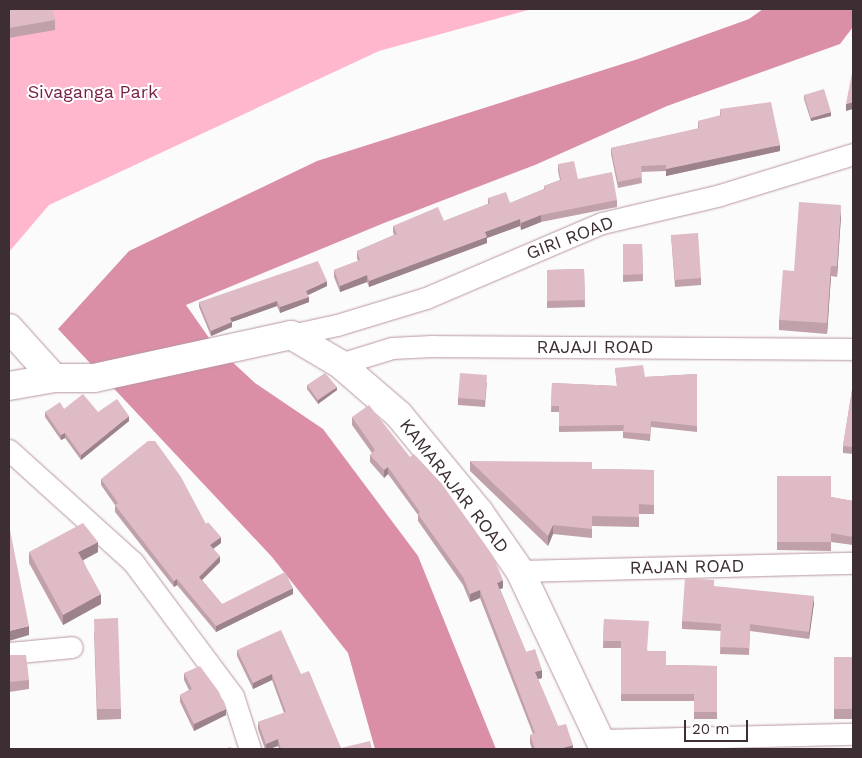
<!DOCTYPE html>
<style>
body{margin:0}
#map{position:relative;width:862px;height:758px;overflow:hidden;background:#fbfbfb;font-family:"Work Sans",sans-serif}
div>[style]{position:absolute}
.green>*{inset:0;background:#ffb7cd}
.water>*{inset:0;background:#da8fa7}
.roads{filter:drop-shadow(0 0 1px #b896a0) drop-shadow(0 0 1px #b896a0)}
.minor>*{height:21px;margin:-10.5px;padding:0 10.5px;transform-origin:10.5px;border-radius:10.5px;background:#fff}
.secondary>*{height:28px;margin:-14px;padding:0 14px;transform-origin:14px;border-radius:14px;background:#fff}
.wall>*{inset:0;background:#c0a1aa}
.shaded-wall>*{inset:0;background:#9c838b}
.building>*{inset:0;background:#dfbbc6}
span{translate:-50% -50%;white-space:nowrap;text-align:center;line-height:1.15;-webkit-text-stroke:4px #fff;paint-order:stroke}
.park-label{font-size:18px;color:#761f44}
.street-label{font-size:18px;color:#3c2e32}
.frame{position:absolute;inset:0;border:10px solid #3c2e32;pointer-events:none}
.scale{position:absolute;left:684px;top:720px;width:64px;height:22px;box-sizing:border-box;border:2px solid #3c2e32;border-top:0;padding-left:6px;font-size:15px;line-height:18px;white-space:nowrap;color:#3c2e32;-webkit-text-stroke:4px #fff;paint-order:stroke}
</style>
<div id="map">
<div class="green">
<i style="clip-path:polygon(9px 9px,532px 9px,379px 51px,49px 205px,9px 252px)"></i>
</div>
<div class="water">
<i style="clip-path:polygon(763px 9px,853px 9px,853px 27px,840px 44px,667px 106px,535px 165px,384px 223px,186px 305px,214px 345px,255px 383px,323px 429px,418px 556px,496px 749px,375px 749px,348px 653px,272px 557px,58px 329px,129px 251px,317px 161px,638px 59px,749px 19px)"></i>
</div>
<div class="roads">
<div class="minor">
<i style="left:291px;top:335px;width:47px;rotate:-12.3deg"></i>
<i style="left:337px;top:325px;width:93px;rotate:-16.9deg"></i>
<i style="left:426px;top:298px;width:191px;rotate:-23.1deg"></i>
<i style="left:602px;top:223px;width:121px;rotate:-13.3deg"></i>
<i style="left:720px;top:195px;width:139px;rotate:-17.1deg"></i>
<i style="left:340px;top:364px;width:54px;rotate:-17.1deg"></i>
<i style="left:392px;top:348px;width:40px;rotate:-2.9deg"></i>
<i style="left:432px;top:346px;width:421px;rotate:0.4deg"></i>
<i style="left:9px;top:450px;width:167px;rotate:42.1deg"></i>
<i style="left:133px;top:562px;width:167px;rotate:53.3deg"></i>
<i style="left:233px;top:696px;width:56px;rotate:72.2deg"></i>
<i style="left:520px;top:571px;width:333px;rotate:-1.4deg"></i>
<i style="left:9px;top:653px;width:63px;rotate:-5.4deg"></i>
<i style="left:602px;top:740px;width:251px;rotate:-1.4deg"></i>
</div>
<div class="secondary">
<i style="left:9px;top:328px;width:67px;rotate:48deg"></i>
<i style="left:9px;top:386px;width:46px;rotate:-10.1deg"></i>
<i style="left:54px;top:378px;width:40px"></i>
<i style="left:94px;top:378px;width:202px;rotate:-12.3deg"></i>
<i style="left:291px;top:335px;width:57px;rotate:30.6deg"></i>
<i style="left:340px;top:364px;width:78px;rotate:40.8deg"></i>
<i style="left:399px;top:415px;width:126px;rotate:50.5deg"></i>
<i style="left:479px;top:512px;width:72px;rotate:55.2deg"></i>
<i style="left:520px;top:571px;width:197px;rotate:64.7deg"></i>
</div>
</div>
<div class="wall">
<i style="clip-path:polygon(9px 9px,55px 20px,55px 30px,9px 38px)"></i>
<i style="clip-path:polygon(804px 95px,831px 116px,811px 121px,804px 99px)"></i>
<i style="clip-path:polygon(720px 109px,780px 151px,666px 176px,666px 171px,641px 172px,642px 183px,618px 188px,611px 154px,611px 148px,698px 129px,698px 121px,720px 116px)"></i>
<i style="clip-path:polygon(558px 164px,578px 179px,617px 200px,617px 207px,541px 222px,521px 230px,520px 226px,487px 238px,487px 243px,369px 287px,367px 282px,340px 292px,334px 277px,334px 270px,358px 261px,357px 258px,357px 251px,394px 235px,393px 232px,393px 226px,444px 221px,488px 204px,488px 198px,510px 203px,544px 189px,544px 186px,560px 180px,558px 171px)"></i>
<i style="clip-path:polygon(841px 215px,837px 277px,831px 276px,827px 334px,779px 330px,779px 320px,794px 271px)"></i>
<i style="clip-path:polygon(671px 235px,701px 278px,701px 285px,675px 287px)"></i>
<i style="clip-path:polygon(623px 244px,642px 244px,643px 281px,623px 282px)"></i>
<i style="clip-path:polygon(584px 269px,585px 307px,547px 308px,547px 270px)"></i>
<i style="clip-path:polygon(327px 286px,308px 295px,309px 302px,280px 313px,277px 306px,232px 322px,232px 327px,211px 336px,199px 307px,199px 302px)"></i>
<i style="clip-path:polygon(615px 368px,645px 377px,697px 374px,697px 432px,651px 427px,650px 441px,623px 438px,623px 431px,559px 432px,559px 412px,551px 412px,552px 383px,617px 386px)"></i>
<i style="clip-path:polygon(487px 382px,485px 407px,458px 405px,458px 398px)"></i>
<i style="clip-path:polygon(853px 384px,853px 454px,843px 453px,843px 446px)"></i>
<i style="clip-path:polygon(307px 385px,337px 390px,318px 404px,307px 389px)"></i>
<i style="clip-path:polygon(64px 409px,98px 412px,129px 421px,81px 460px,65px 438px,61px 440px,45px 417px,45px 412px)"></i>
<i style="clip-path:polygon(352px 417px,503px 588px,500px 589px,526px 652px,542px 678px,538px 679px,558px 726px,573px 749px,532px 749px,530px 743px,530px 735px,533px 734px,480px 598px,470px 602px,463px 585px,418px 521px,418px 515px,388px 474px,384px 478px,370px 462px,370px 455px,372px 453px,352px 425px)"></i>
<i style="clip-path:polygon(470px 461px,592px 469px,654px 470px,654px 514px,639px 514px,639px 527px,592px 526px,592px 538px,553px 534px,548px 546px,470px 471px)"></i>
<i style="clip-path:polygon(777px 476px,831px 497px,853px 501px,853px 545px,831px 542px,831px 551px,777px 550px)"></i>
<i style="clip-path:polygon(101px 479px,206px 524px,221px 543px,213px 549px,220px 562px,202px 580px,222px 604px,293px 594px,216px 632px,177px 585px,174px 587px,115px 512px,115px 505px,101px 485px)"></i>
<i style="clip-path:polygon(29px 552px,98px 552px,83px 560px,101px 604px,63px 625px,29px 563px)"></i>
<i style="clip-path:polygon(714px 587px,814px 603px,809px 639px,750px 631px,749px 655px,720px 654px,721px 631px,682px 629px,682px 621px)"></i>
<i style="clip-path:polygon(604px 619px,648px 651px,666px 665px,717px 666px,717px 719px,694px 719px,694px 701px,621px 701px,621px 648px,603px 648px)"></i>
<i style="clip-path:polygon(94px 630px,121px 709px,121px 719px,97px 720px)"></i>
<i style="clip-path:polygon(237px 650px,301px 674px,341px 748px,372px 749px,279px 749px,278px 746px,269px 749px,265px 749px,258px 729px,258px 722px,284px 713px,272px 680px,253px 689px,237px 656px)"></i>
<i style="clip-path:polygon(9px 655px,29px 680px,29px 689px,9px 692px)"></i>
<i style="clip-path:polygon(834px 657px,853px 657px,853px 719px,834px 719px)"></i>
<i style="clip-path:polygon(184px 673px,226px 715px,194px 731px,180px 702px,180px 695px,189px 690px,184px 680px)"></i>
</div>
<div class="shaded-wall">
<i style="clip-path:polygon(853px 102px,853px 109px,846px 111px,846px 104px)"></i>
<i style="clip-path:polygon(831px 112px,831px 116px,811px 121px,811px 118px)"></i>
<i style="clip-path:polygon(780px 145px,780px 151px,666px 176px,666px 169px)"></i>
<i style="clip-path:polygon(841px 205px,841px 215px,837px 277px,837px 266px)"></i>
<i style="clip-path:polygon(541px 215px,541px 222px,521px 230px,521px 223px)"></i>
<i style="clip-path:polygon(520px 219px,520px 226px,487px 238px,487px 243px,369px 287px,369px 281px,485px 232px)"></i>
<i style="clip-path:polygon(831px 266px,831px 276px,827px 334px,827px 323px)"></i>
<i style="clip-path:polygon(367px 275px,367px 282px,340px 292px,340px 286px)"></i>
<i style="clip-path:polygon(327px 281px,327px 286px,306px 296px,306px 291px)"></i>
<i style="clip-path:polygon(309px 297px,309px 302px,280px 313px,280px 307px)"></i>
<i style="clip-path:polygon(277px 301px,277px 306px,232px 322px,232px 327px,211px 336px,211px 331px,230px 318px)"></i>
<i style="clip-path:polygon(337px 387px,337px 390px,318px 404px,318px 400px)"></i>
<i style="clip-path:polygon(129px 416px,129px 421px,81px 460px,81px 455px)"></i>
<i style="clip-path:polygon(65px 433px,65px 438px,61px 440px,61px 435px)"></i>
<i style="clip-path:polygon(388px 467px,388px 474px,384px 478px,384px 470px)"></i>
<i style="clip-path:polygon(553px 525px,553px 534px,548px 546px,548px 536px)"></i>
<i style="clip-path:polygon(221px 537px,221px 543px,210px 551px,210px 545px)"></i>
<i style="clip-path:polygon(98px 542px,98px 552px,78px 563px,78px 552px)"></i>
<i style="clip-path:polygon(220px 556px,220px 562px,199px 583px,199px 577px)"></i>
<i style="clip-path:polygon(177px 579px,177px 585px,174px 587px,174px 581px)"></i>
<i style="clip-path:polygon(503px 580px,503px 588px,497px 590px,497px 583px)"></i>
<i style="clip-path:polygon(293px 588px,293px 594px,216px 632px,216px 626px)"></i>
<i style="clip-path:polygon(480px 590px,480px 598px,470px 602px,470px 594px)"></i>
<i style="clip-path:polygon(101px 594px,101px 604px,63px 625px,63px 615px)"></i>
<i style="clip-path:polygon(814px 596px,814px 603px,809px 639px,809px 632px)"></i>
<i style="clip-path:polygon(29px 626px,29px 635px,9px 641px,9px 631px)"></i>
<i style="clip-path:polygon(542px 670px,542px 678px,535px 680px,535px 672px)"></i>
<i style="clip-path:polygon(272px 674px,272px 680px,253px 689px,253px 683px)"></i>
<i style="clip-path:polygon(226px 709px,226px 715px,194px 731px,194px 724px)"></i>
<i style="clip-path:polygon(278px 739px,278px 746px,269px 749px,266px 749px,266px 744px)"></i>
<i style="clip-path:polygon(573px 745px,573px 749px,560px 749px)"></i>
</div>
<div class="building">
<i style="clip-path:polygon(9px 9px,53px 9px,55px 20px,9px 28px)"></i>
<i style="clip-path:polygon(853px 68px,853px 102px,846px 104px)"></i>
<i style="clip-path:polygon(824px 89px,831px 112px,811px 118px,804px 95px)"></i>
<i style="clip-path:polygon(771px 102px,780px 145px,666px 169px,666px 165px,641px 166px,642px 177px,618px 182px,611px 148px,699px 128px,698px 121px,721px 115px,720px 109px)"></i>
<i style="clip-path:polygon(574px 161px,578px 179px,612px 172px,617px 200px,541px 215px,521px 223px,520px 219px,485px 232px,487px 237px,369px 281px,367px 275px,340px 286px,334px 270px,360px 260px,357px 251px,397px 234px,393px 226px,438px 207px,444px 221px,490px 203px,488px 198px,506px 192px,510px 203px,545px 189px,544px 186px,561px 180px,558px 164px)"></i>
<i style="clip-path:polygon(799px 202px,841px 205px,837px 266px,831px 266px,827px 323px,779px 320px,783px 270px,794px 271px)"></i>
<i style="clip-path:polygon(698px 233px,701px 278px,675px 280px,671px 235px)"></i>
<i style="clip-path:polygon(623px 244px,642px 244px,643px 274px,623px 275px)"></i>
<i style="clip-path:polygon(318px 261px,327px 281px,306px 291px,309px 297px,280px 307px,277px 301px,230px 318px,232px 322px,211px 331px,199px 302px)"></i>
<i style="clip-path:polygon(584px 269px,585px 300px,547px 301px,547px 270px)"></i>
<i style="clip-path:polygon(643px 365px,645px 377px,697px 374px,697px 426px,651px 421px,650px 434px,623px 432px,624px 425px,559px 426px,559px 406px,551px 406px,552px 383px,617px 386px,615px 368px)"></i>
<i style="clip-path:polygon(325px 373px,337px 387px,318px 400px,307px 385px)"></i>
<i style="clip-path:polygon(460px 373px,487px 375px,485px 400px,458px 398px)"></i>
<i style="clip-path:polygon(853px 384px,853px 447px,843px 446px)"></i>
<i style="clip-path:polygon(83px 394px,98px 412px,117px 399px,129px 416px,81px 455px,65px 433px,61px 435px,45px 412px,60px 402px,64px 409px)"></i>
<i style="clip-path:polygon(369px 405px,410px 457px,414px 454px,442px 484px,493px 556px,503px 580px,497px 583px,526px 652px,535px 649px,542px 670px,535px 672px,558px 726px,566px 724px,573px 745px,560px 749px,535px 749px,530px 735px,535px 733px,480px 590px,470px 594px,463px 577px,418px 514px,420px 512px,388px 467px,384px 470px,370px 455px,375px 450px,352px 417px)"></i>
<i style="clip-path:polygon(148px 441px,155px 441px,181px 477px,206px 524px,208px 522px,221px 537px,210px 545px,220px 556px,199px 577px,222px 604px,285px 572px,293px 588px,216px 626px,177px 579px,174px 581px,115px 505px,118px 503px,101px 479px)"></i>
<i style="clip-path:polygon(470px 461px,592px 462px,592px 469px,654px 470px,654px 505px,639px 504px,639px 517px,592px 516px,592px 529px,553px 525px,548px 536px)"></i>
<i style="clip-path:polygon(777px 476px,831px 476px,831px 497px,853px 501px,853px 537px,831px 533px,831px 542px,777px 542px)"></i>
<i style="clip-path:polygon(83px 523px,98px 542px,78px 552px,101px 594px,63px 615px,29px 552px)"></i>
<i style="clip-path:polygon(9px 525px,29px 626px,9px 631px)"></i>
<i style="clip-path:polygon(685px 578px,714px 580px,714px 586px,814px 596px,809px 632px,750px 624px,749px 648px,720px 647px,721px 624px,682px 621px)"></i>
<i style="clip-path:polygon(118px 618px,121px 709px,97px 709px,94px 619px)"></i>
<i style="clip-path:polygon(604px 619px,649px 621px,647px 651px,666px 651px,666px 665px,717px 666px,717px 712px,694px 712px,694px 694px,621px 694px,621px 641px,603px 641px)"></i>
<i style="clip-path:polygon(281px 630px,301px 674px,309px 671px,341px 748px,370px 741px,372px 749px,281px 749px,278px 739px,266px 744px,258px 722px,286px 712px,272px 674px,253px 683px,237px 650px)"></i>
<i style="clip-path:polygon(9px 655px,26px 655px,29px 680px,9px 682px)"></i>
<i style="clip-path:polygon(834px 657px,853px 657px,853px 709px,834px 709px)"></i>
<i style="clip-path:polygon(200px 666px,219px 692px,226px 709px,194px 724px,180px 695px,192px 689px,184px 673px)"></i>
<i style="clip-path:polygon(231px 747px,231px 749px,222px 749px)"></i>
</div>
<div class="park-label">
<span style="left:93px;top:92px">Sivaganga Park</span>
</div>
<div class="street-label">
<span style="left:570px;top:238px;rotate:-21deg">GIRI ROAD</span>
<span style="left:595px;top:347px">RAJAJI ROAD</span>
<span style="left:454px;top:486px;rotate:52deg">KAMARAJAR ROAD</span>
<span style="left:687px;top:567px;rotate:-1deg">RAJAN ROAD</span>
</div>
<div class="frame"></div>
<div class="scale">20 m</div>
</div>
